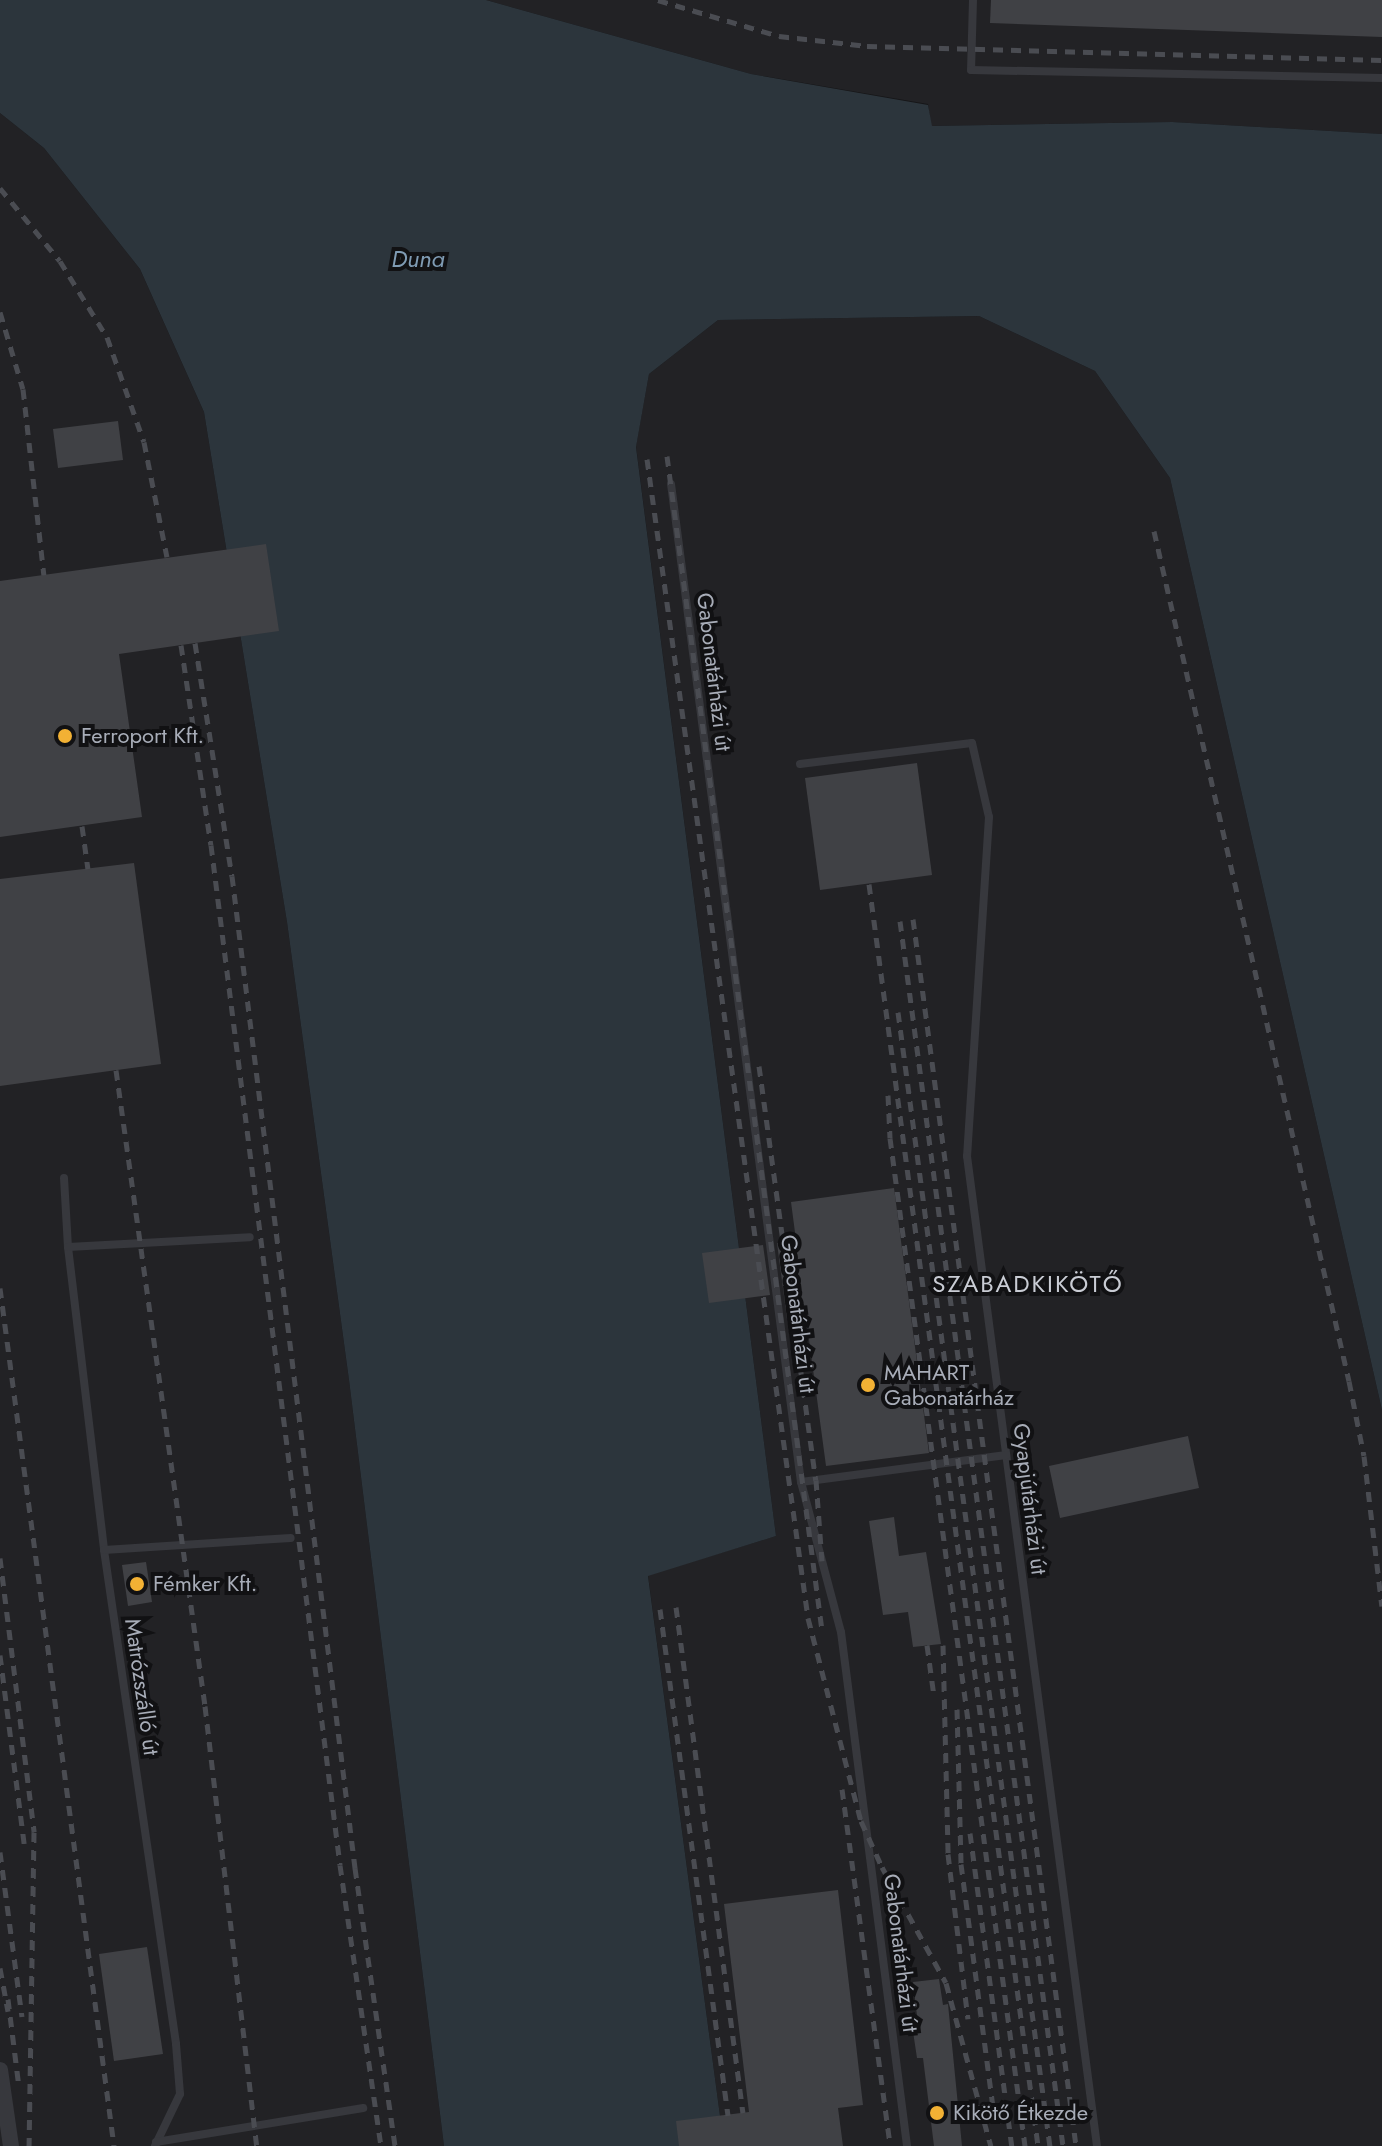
<!DOCTYPE html>
<meta charset="utf-8">
<style>
body{margin:0}
#map{position:relative;width:1382px;height:2146px;overflow:hidden;background:#161618;font-family:Jost,sans-serif}
div>[style]{position:absolute}
.built>*{inset:0;background:#222225}
.water>*{inset:0;background:#2c353c}
.building>*{inset:0;background:#404145}
.lane>*{height:8px;margin:-4px;padding:0 4px;transform-origin:4px;border-radius:4px;background:#37383d}
.street>*{height:16px;margin:-8px;padding:0 8px;transform-origin:8px;border-radius:8px;background:#37383d}
.rail>*{height:5px;margin-top:-2.5px;transform-origin:0;background:repeating-linear-gradient(90deg,#4a4c52 0 10px,transparent 0 18px)}
.dots>*{width:22px;height:22px;translate:-50% -50%;box-sizing:border-box;border:4px solid #111113;border-radius:50%}
span{translate:-50% -50%;white-space:nowrap;text-align:center;line-height:1.15;-webkit-text-stroke:8px #111113;paint-order:stroke}
.street-label{font-size:22px;color:#a8adb8}
.poi-label{font-size:22px;color:#a8adb8}
.left{translate:0 -50%;text-align:left}
.water-label{font-size:24px;color:#7f9bb3;font-style:italic}
.neighbourhood-label{font-size:24px;color:#c9ccd4;letter-spacing:2px}
</style>
<div id="map">
<div class="built">
<i style="clip-path:polygon(486px 0,1382px 0,1382px 134px,1172px 122px,931px 126px,928px 104px,751px 74px)"></i>
<i style="clip-path:polygon(0 113px,44px 148px,140px 269px,204px 412px,287px 922px,349px 1380px,444px 2146px,0 2146px)"></i>
<i style="clip-path:polygon(979px 316px,1095px 371px,1170px 478px,1382px 1410px,1382px 2146px,724px 2146px,648px 1575px,776px 1536px,636px 446px,649px 374px,718px 320px)"></i>
</div>
<div class="water">
<i style="clip-path:polygon(0 0,486px 0,751px 74px,928px 105px,932px 126px,1172px 122px,1382px 134px,1382px 1410px,1170px 478px,1095px 371px,979px 316px,718px 320px,649px 374px,636px 447px,776px 1536px,648px 1576px,724px 2146px,444px 2146px,349px 1380px,287px 922px,204px 412px,140px 269px,44px 148px,0 113px)"></i>
</div>
<div class="building">
<i style="clip-path:polygon(991px 0,1382px 0,1382px 37px,990px 23px)"></i>
<i style="clip-path:polygon(118px 421px,123px 460px,58px 468px,53px 429px)"></i>
<i style="clip-path:polygon(266px 544px,279px 631px,119px 654px,142px 817px,0 837px,0 581px)"></i>
<i style="clip-path:polygon(917px 763px,932px 875px,820px 890px,805px 778px)"></i>
<i style="clip-path:polygon(134px 863px,161px 1064px,0 1086px,0 879px)"></i>
<i style="clip-path:polygon(894px 1188px,929px 1453px,826px 1466px,806px 1317px,787px 1319px,777px 1243px,796px 1240px,791px 1202px)"></i>
<i style="clip-path:polygon(763px 1245px,770px 1295px,709px 1303px,702px 1253px)"></i>
<i style="clip-path:polygon(1188px 1436px,1199px 1488px,1060px 1518px,1049px 1466px)"></i>
<i style="clip-path:polygon(894px 1517px,899px 1556px,926px 1552px,941px 1644px,913px 1647px,908px 1612px,883px 1615px,869px 1521px)"></i>
<i style="clip-path:polygon(146px 1562px,152px 1602px,128px 1606px,122px 1565px)"></i>
<i style="clip-path:polygon(838px 1890px,863px 2105px,838px 2108px,843px 2146px,679px 2146px,676px 2121px,749px 2112px,724px 1904px)"></i>
<i style="clip-path:polygon(147px 1947px,163px 2054px,114px 2061px,99px 1954px)"></i>
<i style="clip-path:polygon(939px 1979px,943px 2005px,948px 2004px,962px 2146px,934px 2146px,923px 2058px,917px 2058px,912px 2025px,918px 2024px,913px 1982px)"></i>
</div>
<div class="lane">
<i style="left:973px;top:0;width:70px;rotate:91.6deg"></i>
<i style="left:971px;top:70px;width:411px;rotate:1.1deg"></i>
<i style="left:671px;top:484px;width:1006px;rotate:82.58deg"></i>
<i style="left:801px;top:1482px;width:155px;rotate:75.1deg"></i>
<i style="left:841px;top:1632px;width:518px;rotate:82.68deg"></i>
<i style="left:800px;top:764px;width:173px;rotate:-7deg"></i>
<i style="left:972px;top:743px;width:76px;rotate:77.1deg"></i>
<i style="left:989px;top:817px;width:340px;rotate:93.7deg"></i>
<i style="left:967px;top:1156px;width:998px;rotate:82.52deg"></i>
<i style="left:64px;top:1178px;width:69px;rotate:86.7deg"></i>
<i style="left:68px;top:1247px;width:305px;rotate:83.2deg"></i>
<i style="left:104px;top:1550px;width:499px;rotate:81.7deg"></i>
<i style="left:176px;top:2044px;width:50px;rotate:85.4deg"></i>
<i style="left:180px;top:2094px;width:58px;rotate:115.7deg"></i>
<i style="left:68px;top:1247px;width:182px;rotate:-3.1deg"></i>
<i style="left:801px;top:1482px;width:207px;rotate:-7.5deg"></i>
<i style="left:104px;top:1550px;width:187px;rotate:-3.7deg"></i>
<i style="left:156px;top:2142px;width:210px;rotate:-9.3deg"></i>
</div>
<div class="street">
<i style="left:0;top:2070px;width:77px;rotate:81.8deg"></i>
</div>
<div class="rail">
<i style="left:658px;top:0;width:126px;rotate:16.6deg"></i>
<i style="left:779px;top:36px;width:89px;rotate:6.5deg"></i>
<i style="left:867px;top:46px;width:515px;rotate:1.56deg"></i>
<i style="left:0;top:188px;width:94px;rotate:50.6deg"></i>
<i style="left:60px;top:261px;width:89px;rotate:58.3deg"></i>
<i style="left:107px;top:337px;width:111px;rotate:70.6deg"></i>
<i style="left:144px;top:442px;width:117px;rotate:78.7deg"></i>
<i style="left:0;top:312px;width:80px;rotate:73.4deg"></i>
<i style="left:23px;top:389px;width:187px;rotate:83.6deg"></i>
<i style="left:667px;top:456px;width:1184px;rotate:82.48deg"></i>
<i style="left:647px;top:459px;width:1170px;rotate:82.09deg"></i>
<i style="left:808px;top:1618px;width:210px;rotate:75.4deg"></i>
<i style="left:861px;top:1821px;width:51px;rotate:65.5deg"></i>
<i style="left:882px;top:1867px;width:132px;rotate:61.1deg"></i>
<i style="left:946px;top:1983px;width:169px;rotate:74.6deg"></i>
<i style="left:1154px;top:531px;width:872px;rotate:77.08deg"></i>
<i style="left:1349px;top:1381px;width:76px;rotate:78.7deg"></i>
<i style="left:1364px;top:1456px;width:151px;rotate:83.2deg"></i>
<i style="left:195px;top:643px;width:236px;rotate:81deg"></i>
<i style="left:232px;top:876px;width:1000px;rotate:82.93deg"></i>
<i style="left:355px;top:1868px;width:281px;rotate:81.8deg"></i>
<i style="left:181px;top:645px;width:202px;rotate:81.5deg"></i>
<i style="left:211px;top:845px;width:1028px;rotate:82.79deg"></i>
<i style="left:340px;top:1865px;width:284px;rotate:81.7deg"></i>
<i style="left:82px;top:826px;width:43px;rotate:82.1deg"></i>
<i style="left:869px;top:884px;width:1273px;rotate:82.37deg"></i>
<i style="left:913px;top:919px;width:1238px;rotate:82.43deg"></i>
<i style="left:900px;top:921px;width:1236px;rotate:82.42deg"></i>
<i style="left:898px;top:1012px;width:1144px;rotate:82.37deg"></i>
<i style="left:759px;top:1066px;width:418px;rotate:82.2deg"></i>
<i style="left:816px;top:1480px;width:81px;rotate:85.8deg"></i>
<i style="left:116px;top:1070px;width:642px;rotate:82.03deg"></i>
<i style="left:205px;top:1706px;width:443px;rotate:83.3deg"></i>
<i style="left:888px;top:1095px;width:43px;rotate:87.3deg"></i>
<i style="left:890px;top:1138px;width:1017px;rotate:82.37deg"></i>
<i style="left:0;top:1288px;width:866px;rotate:82.43deg"></i>
<i style="left:0;top:1558px;width:276px;rotate:82.9deg"></i>
<i style="left:34px;top:1832px;width:314px;rotate:90.9deg"></i>
<i style="left:676px;top:1607px;width:510px;rotate:82.46deg"></i>
<i style="left:660px;top:1609px;width:511px;rotate:82.35deg"></i>
<i style="left:927px;top:1645px;width:51px;rotate:82.2deg"></i>
<i style="left:943px;top:1645px;width:209px;rotate:88.6deg"></i>
<i style="left:948px;top:1854px;width:166px;rotate:83.1deg"></i>
<i style="left:0;top:1655px;width:190px;rotate:82.7deg"></i>
<i style="left:957px;top:1709px;width:155px;rotate:88.5deg"></i>
<i style="left:961px;top:1864px;width:260px;rotate:82.5deg"></i>
<i style="left:842px;top:1789px;width:360px;rotate:82.3deg"></i>
<i style="left:970px;top:1833px;width:316px;rotate:82.4deg"></i>
<i style="left:0;top:1852px;width:166px;rotate:82.4deg"></i>
<i style="left:0;top:1968px;width:44px;rotate:79.5deg"></i>
<i style="left:8px;top:1999px;width:89px;rotate:82.9deg"></i>
</div>
<div class="dots">
<i style="left:65px;top:736px;background:#f2b134"></i>
<i style="left:868px;top:1385px;background:#f2b134"></i>
<i style="left:137px;top:1584px;background:#f2b134"></i>
<i style="left:937px;top:2113px;background:#f2b134"></i>
</div>
<div class="street-label">
<span style="left:714px;top:672px;rotate:83deg">Gabonatárházi út</span>
<span style="left:798px;top:1314px;rotate:83deg">Gabonatárházi út</span>
<span style="left:1030px;top:1499px;rotate:83deg">Gyapjútárházi út</span>
<span style="left:142px;top:1687px;rotate:82deg">Matrózszálló út</span>
<span style="left:901px;top:1953px;rotate:83deg">Gabonatárházi út</span>
</div>
<div class="poi-label">
<span class="left" style="left:81px;top:736px">Ferroport Kft.</span>
<span class="left" style="left:884px;top:1385px">MAHART<br>Gabonatárház</span>
<span class="left" style="left:153px;top:1584px">Fémker Kft.</span>
<span class="left" style="left:953px;top:2113px">Kikötő Étkezde</span>
</div>
<div class="water-label">
<span style="left:418px;top:259px">Duna</span>
</div>
<div class="neighbourhood-label">
<span style="left:1028px;top:1284px">SZABADKIKÖTŐ</span>
</div>
</div>
